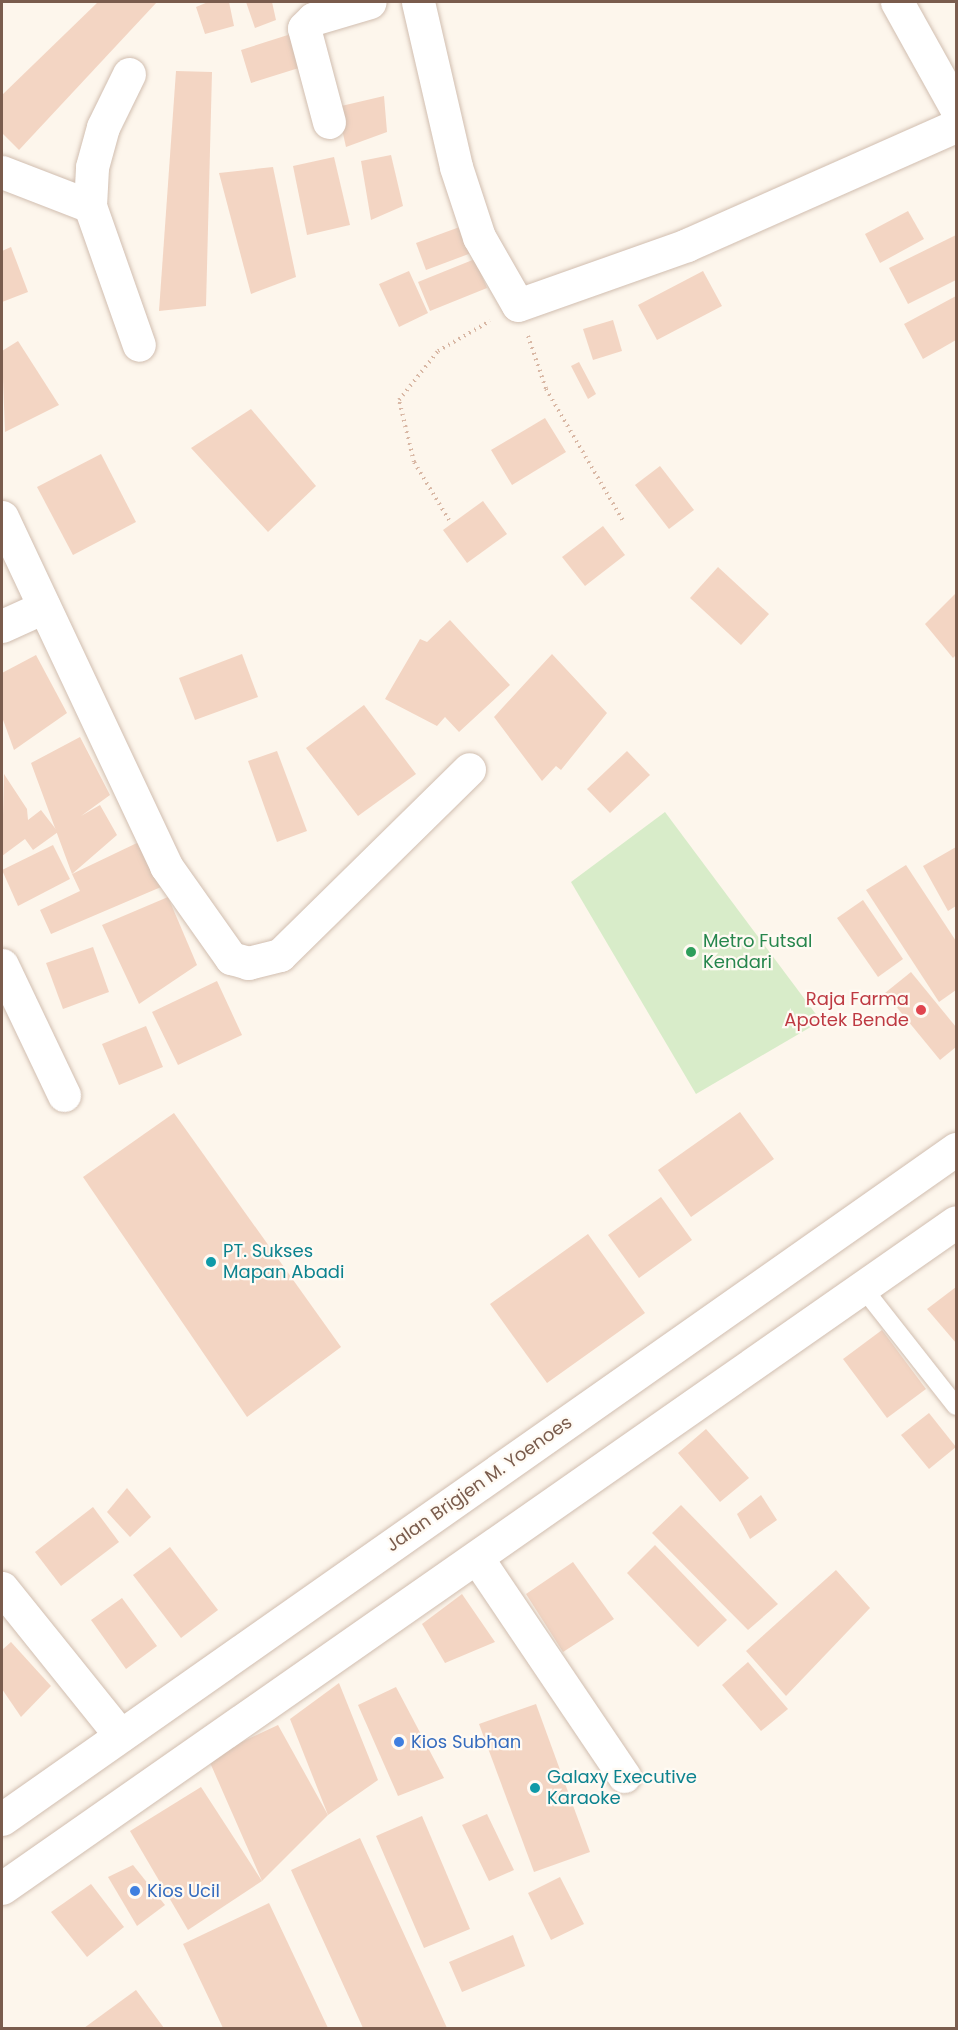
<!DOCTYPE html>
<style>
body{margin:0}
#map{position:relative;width:958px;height:2030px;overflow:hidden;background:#fdf6ec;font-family:Poppins,sans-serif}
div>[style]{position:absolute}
.green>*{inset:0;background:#d8ecc9}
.building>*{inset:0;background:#f3d5c3}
.path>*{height:4px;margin-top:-2px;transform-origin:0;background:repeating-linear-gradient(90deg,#d9b8a5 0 1.5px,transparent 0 6px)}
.roads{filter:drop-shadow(0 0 2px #d1beb0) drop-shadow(0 0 2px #d1beb0)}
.lane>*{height:18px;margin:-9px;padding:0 9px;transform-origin:9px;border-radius:9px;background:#fff}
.street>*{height:33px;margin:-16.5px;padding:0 16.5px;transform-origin:16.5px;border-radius:16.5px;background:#fff}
.secondary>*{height:33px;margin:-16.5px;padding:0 16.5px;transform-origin:16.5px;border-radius:16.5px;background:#fff}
.dots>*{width:16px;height:16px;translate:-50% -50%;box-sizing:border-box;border:3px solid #fffaf3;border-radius:50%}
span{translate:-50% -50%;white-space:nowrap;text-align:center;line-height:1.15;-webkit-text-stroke:4.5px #fffaf3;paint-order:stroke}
.leisure-label{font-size:18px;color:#27864d}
.left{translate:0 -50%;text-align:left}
.health-label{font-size:18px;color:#be3a42}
.right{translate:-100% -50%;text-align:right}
.culture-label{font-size:18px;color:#0d838f}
.street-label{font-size:18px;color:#7a5c4d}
.shop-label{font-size:18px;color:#366cbe}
.frame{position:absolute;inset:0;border:3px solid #7a5c4d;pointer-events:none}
</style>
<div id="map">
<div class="green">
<i style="clip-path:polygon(665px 812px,821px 1021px,696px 1094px,571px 882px)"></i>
</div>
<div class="building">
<i style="clip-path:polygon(98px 2px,157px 2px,19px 150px,2px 133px,2px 95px)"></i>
<i style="clip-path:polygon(208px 2px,229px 2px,234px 26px,205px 34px,196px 7px)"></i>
<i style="clip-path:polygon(246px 2px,272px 2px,276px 20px,255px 28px)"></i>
<i style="clip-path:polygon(291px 34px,302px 67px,251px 83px,241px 50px)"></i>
<i style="clip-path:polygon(176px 71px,212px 72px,206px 306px,159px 311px)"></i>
<i style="clip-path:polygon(384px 96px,387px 132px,346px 147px,337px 107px)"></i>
<i style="clip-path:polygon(391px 155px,403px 206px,371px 220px,361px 161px)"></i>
<i style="clip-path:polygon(334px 157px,350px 225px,307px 235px,293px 166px)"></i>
<i style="clip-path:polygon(273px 167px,296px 277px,251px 294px,219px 173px)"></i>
<i style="clip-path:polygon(908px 211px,924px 239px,880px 263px,865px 234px)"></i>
<i style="clip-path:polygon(465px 225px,474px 252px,426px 270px,416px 243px)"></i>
<i style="clip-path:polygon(956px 235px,956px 280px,908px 304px,889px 268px)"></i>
<i style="clip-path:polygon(11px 247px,28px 292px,2px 302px,2px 251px)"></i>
<i style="clip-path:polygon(475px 259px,487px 288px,430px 311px,418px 282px)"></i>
<i style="clip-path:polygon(409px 271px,428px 313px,399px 327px,379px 284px)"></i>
<i style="clip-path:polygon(703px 271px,722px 306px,657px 340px,638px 305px)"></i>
<i style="clip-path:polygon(956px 296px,956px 340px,923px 359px,904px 324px)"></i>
<i style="clip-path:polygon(613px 320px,622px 351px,593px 360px,583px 329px)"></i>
<i style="clip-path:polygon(18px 341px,59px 405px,5px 432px,2px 351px)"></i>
<i style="clip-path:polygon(579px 362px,596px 394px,588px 399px,571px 366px)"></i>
<i style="clip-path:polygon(251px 409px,316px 486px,268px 532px,191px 448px)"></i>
<i style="clip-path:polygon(545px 418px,566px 452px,512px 485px,491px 450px)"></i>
<i style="clip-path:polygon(101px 454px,136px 522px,73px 555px,37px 487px)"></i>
<i style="clip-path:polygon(660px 466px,694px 510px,669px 529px,635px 485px)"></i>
<i style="clip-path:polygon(483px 501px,507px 534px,467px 563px,443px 530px)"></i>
<i style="clip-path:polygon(603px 526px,625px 555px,585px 586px,562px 557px)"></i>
<i style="clip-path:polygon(718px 567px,769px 614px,741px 645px,690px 598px)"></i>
<i style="clip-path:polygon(956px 593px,956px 655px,953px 658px,925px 624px)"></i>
<i style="clip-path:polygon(450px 620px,510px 685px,459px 732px,445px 717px,437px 726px,385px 699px,420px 639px,427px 642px)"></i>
<i style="clip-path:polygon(242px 654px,258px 697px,195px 720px,179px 678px)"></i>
<i style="clip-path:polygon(552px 654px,607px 713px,561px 770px,556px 766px,542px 781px,494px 717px)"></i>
<i style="clip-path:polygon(36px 655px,67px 713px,14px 750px,2px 717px,2px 673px)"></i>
<i style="clip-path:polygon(364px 705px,416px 774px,358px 816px,306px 748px)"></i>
<i style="clip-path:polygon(80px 737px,110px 795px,81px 816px,100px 805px,117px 835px,72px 874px,31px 763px)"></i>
<i style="clip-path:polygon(277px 751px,307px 831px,277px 842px,248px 761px)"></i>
<i style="clip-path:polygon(627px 751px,650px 775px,610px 813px,587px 789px)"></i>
<i style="clip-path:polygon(4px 774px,27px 809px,28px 820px,41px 810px,58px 832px,33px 850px,25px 839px,2px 856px)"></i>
<i style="clip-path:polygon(139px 842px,161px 887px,51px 934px,40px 910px,80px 891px,72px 874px)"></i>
<i style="clip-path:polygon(53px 845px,70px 879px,18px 906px,2px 870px)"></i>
<i style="clip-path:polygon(956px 847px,956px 906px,948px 911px,923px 866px)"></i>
<i style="clip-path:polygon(906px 865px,956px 941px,956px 990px,939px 1002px,866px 890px)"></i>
<i style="clip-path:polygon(168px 897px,197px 965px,139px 1004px,102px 925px)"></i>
<i style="clip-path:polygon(863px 900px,903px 959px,878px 977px,837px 918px)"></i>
<i style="clip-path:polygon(93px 947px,109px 992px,63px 1009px,46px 963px)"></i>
<i style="clip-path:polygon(911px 972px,956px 1027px,956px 1047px,940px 1060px,885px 993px)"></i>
<i style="clip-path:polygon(217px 981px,242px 1035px,178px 1065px,152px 1012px)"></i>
<i style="clip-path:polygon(146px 1026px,163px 1067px,119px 1085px,102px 1044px)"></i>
<i style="clip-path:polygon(740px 1112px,774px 1159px,691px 1217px,658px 1170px)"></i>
<i style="clip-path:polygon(174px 1113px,341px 1347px,247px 1417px,83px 1177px)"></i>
<i style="clip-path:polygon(661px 1197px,692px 1240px,639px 1278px,608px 1235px)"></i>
<i style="clip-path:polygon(588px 1234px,645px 1313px,547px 1383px,490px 1304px)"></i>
<i style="clip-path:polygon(956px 1287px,956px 1343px,927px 1309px)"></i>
<i style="clip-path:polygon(882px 1330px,926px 1389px,887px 1418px,843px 1359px)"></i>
<i style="clip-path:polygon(929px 1413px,956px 1447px,929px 1469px,901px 1435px)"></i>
<i style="clip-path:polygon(706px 1429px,749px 1478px,720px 1502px,678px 1453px)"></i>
<i style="clip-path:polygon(127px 1488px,151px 1517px,130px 1537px,107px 1512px)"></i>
<i style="clip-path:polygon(761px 1495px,777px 1520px,750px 1539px,737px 1514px)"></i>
<i style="clip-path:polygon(681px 1505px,778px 1604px,748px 1630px,652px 1533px)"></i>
<i style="clip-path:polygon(93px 1507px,119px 1542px,61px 1586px,35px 1552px)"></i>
<i style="clip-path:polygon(655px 1545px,727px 1620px,698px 1647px,627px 1573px)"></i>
<i style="clip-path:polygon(170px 1547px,218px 1610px,181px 1638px,133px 1575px)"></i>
<i style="clip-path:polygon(573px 1562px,614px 1619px,563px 1652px,526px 1594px)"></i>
<i style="clip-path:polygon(836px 1570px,870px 1608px,786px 1696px,746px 1651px)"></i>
<i style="clip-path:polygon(462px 1594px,495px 1642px,445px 1663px,422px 1624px)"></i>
<i style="clip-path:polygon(122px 1598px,157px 1646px,126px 1669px,91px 1620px)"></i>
<i style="clip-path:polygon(11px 1642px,51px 1686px,21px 1717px,2px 1689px,2px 1650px)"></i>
<i style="clip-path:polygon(748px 1662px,788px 1709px,761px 1731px,722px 1685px)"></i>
<i style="clip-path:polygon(339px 1683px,378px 1780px,328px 1815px,290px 1719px)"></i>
<i style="clip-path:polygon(396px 1687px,444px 1778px,398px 1796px,358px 1705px)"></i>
<i style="clip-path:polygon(536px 1704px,590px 1852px,534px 1872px,479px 1724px)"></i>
<i style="clip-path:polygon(278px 1725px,328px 1815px,262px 1881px,208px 1758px)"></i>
<i style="clip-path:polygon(201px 1787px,262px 1881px,188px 1930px,130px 1831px)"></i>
<i style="clip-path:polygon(487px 1814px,514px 1870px,489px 1881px,462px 1825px)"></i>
<i style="clip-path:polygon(422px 1816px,470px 1929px,424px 1948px,376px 1836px)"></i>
<i style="clip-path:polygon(360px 1838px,447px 2028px,363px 2028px,291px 1870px)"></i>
<i style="clip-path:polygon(133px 1865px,165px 1905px,137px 1926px,108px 1877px)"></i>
<i style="clip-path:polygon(560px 1877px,584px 1924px,551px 1940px,528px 1893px)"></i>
<i style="clip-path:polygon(91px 1884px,124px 1927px,87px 1957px,51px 1912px)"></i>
<i style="clip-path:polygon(269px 1903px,328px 2028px,223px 2028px,183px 1944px)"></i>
<i style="clip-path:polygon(513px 1935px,525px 1966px,462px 1992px,449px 1962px)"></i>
<i style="clip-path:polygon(136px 1990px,164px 2028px,84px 2028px)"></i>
</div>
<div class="path">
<i style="left:528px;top:336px;width:56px;rotate:71.2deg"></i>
<i style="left:546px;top:389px;width:153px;rotate:59.7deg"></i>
<i style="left:449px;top:520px;width:68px;rotate:-121.1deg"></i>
<i style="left:414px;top:462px;width:64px;rotate:-103.6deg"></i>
<i style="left:399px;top:400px;width:63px;rotate:-51.5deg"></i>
<i style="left:438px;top:351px;width:60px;rotate:-30deg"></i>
</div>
<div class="roads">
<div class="lane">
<i style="left:863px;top:1288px;width:150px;rotate:51.8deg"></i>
</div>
<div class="street">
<i style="left:418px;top:2px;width:169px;rotate:77deg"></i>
<i style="left:456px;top:167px;width:74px;rotate:71.8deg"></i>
<i style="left:479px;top:237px;width:78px;rotate:60.2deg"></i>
<i style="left:518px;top:305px;width:179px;rotate:-19.5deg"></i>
<i style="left:687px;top:245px;width:294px;rotate:-23.9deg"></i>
<i style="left:897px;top:2px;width:121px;rotate:60.9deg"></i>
<i style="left:329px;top:122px;width:97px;rotate:-104.9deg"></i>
<i style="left:304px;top:28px;width:13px;rotate:-45deg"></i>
<i style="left:313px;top:19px;width:59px;rotate:-16.6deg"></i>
<i style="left:2px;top:172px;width:94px;rotate:21.1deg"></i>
<i style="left:90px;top:206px;width:147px;rotate:70.6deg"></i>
<i style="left:90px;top:206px;width:39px;rotate:-87deg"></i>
<i style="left:92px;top:167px;width:41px;rotate:-74.6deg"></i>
<i style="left:103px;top:127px;width:59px;rotate:-63.9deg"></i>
<i style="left:2px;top:517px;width:386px;rotate:64.8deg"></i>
<i style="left:166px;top:866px;width:113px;rotate:54.8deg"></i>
<i style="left:231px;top:958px;width:18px;rotate:16deg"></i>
<i style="left:248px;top:963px;width:33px;rotate:-14deg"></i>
<i style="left:280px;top:955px;width:265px;rotate:-44.5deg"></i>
<i style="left:2px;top:626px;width:46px;rotate:-24.3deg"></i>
<i style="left:2px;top:965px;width:144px;rotate:64.5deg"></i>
<i style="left:477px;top:1558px;width:263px;rotate:56deg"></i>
<i style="left:2px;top:1588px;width:189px;rotate:51.2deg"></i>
</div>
<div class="secondary">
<i style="left:2px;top:1819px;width:1166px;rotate:-35.08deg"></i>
<i style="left:2px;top:1888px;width:1163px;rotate:-34.92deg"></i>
</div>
</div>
<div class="dots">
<i style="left:691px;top:952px;background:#2e9e5b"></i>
<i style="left:921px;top:1010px;background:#e0444e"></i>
<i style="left:211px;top:1262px;background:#0f9aa8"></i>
<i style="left:399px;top:1742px;background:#3f7fe0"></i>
<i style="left:535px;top:1788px;background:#0f9aa8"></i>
<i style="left:135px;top:1891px;background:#3f7fe0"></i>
</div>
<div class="leisure-label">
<span class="left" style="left:703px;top:952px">Metro Futsal<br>Kendari</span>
</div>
<div class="health-label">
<span class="right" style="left:909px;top:1010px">Raja Farma<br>Apotek Bende</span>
</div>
<div class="culture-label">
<span class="left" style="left:223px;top:1262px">PT. Sukses<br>Mapan Abadi</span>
<span class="left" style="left:547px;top:1788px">Galaxy Executive<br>Karaoke</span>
</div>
<div class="street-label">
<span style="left:479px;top:1484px;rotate:-35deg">Jalan Brigjen M. Yoenoes</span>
</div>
<div class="shop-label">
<span class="left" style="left:411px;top:1742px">Kios Subhan</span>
<span class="left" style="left:147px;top:1891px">Kios Ucil</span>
</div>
<div class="frame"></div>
</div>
